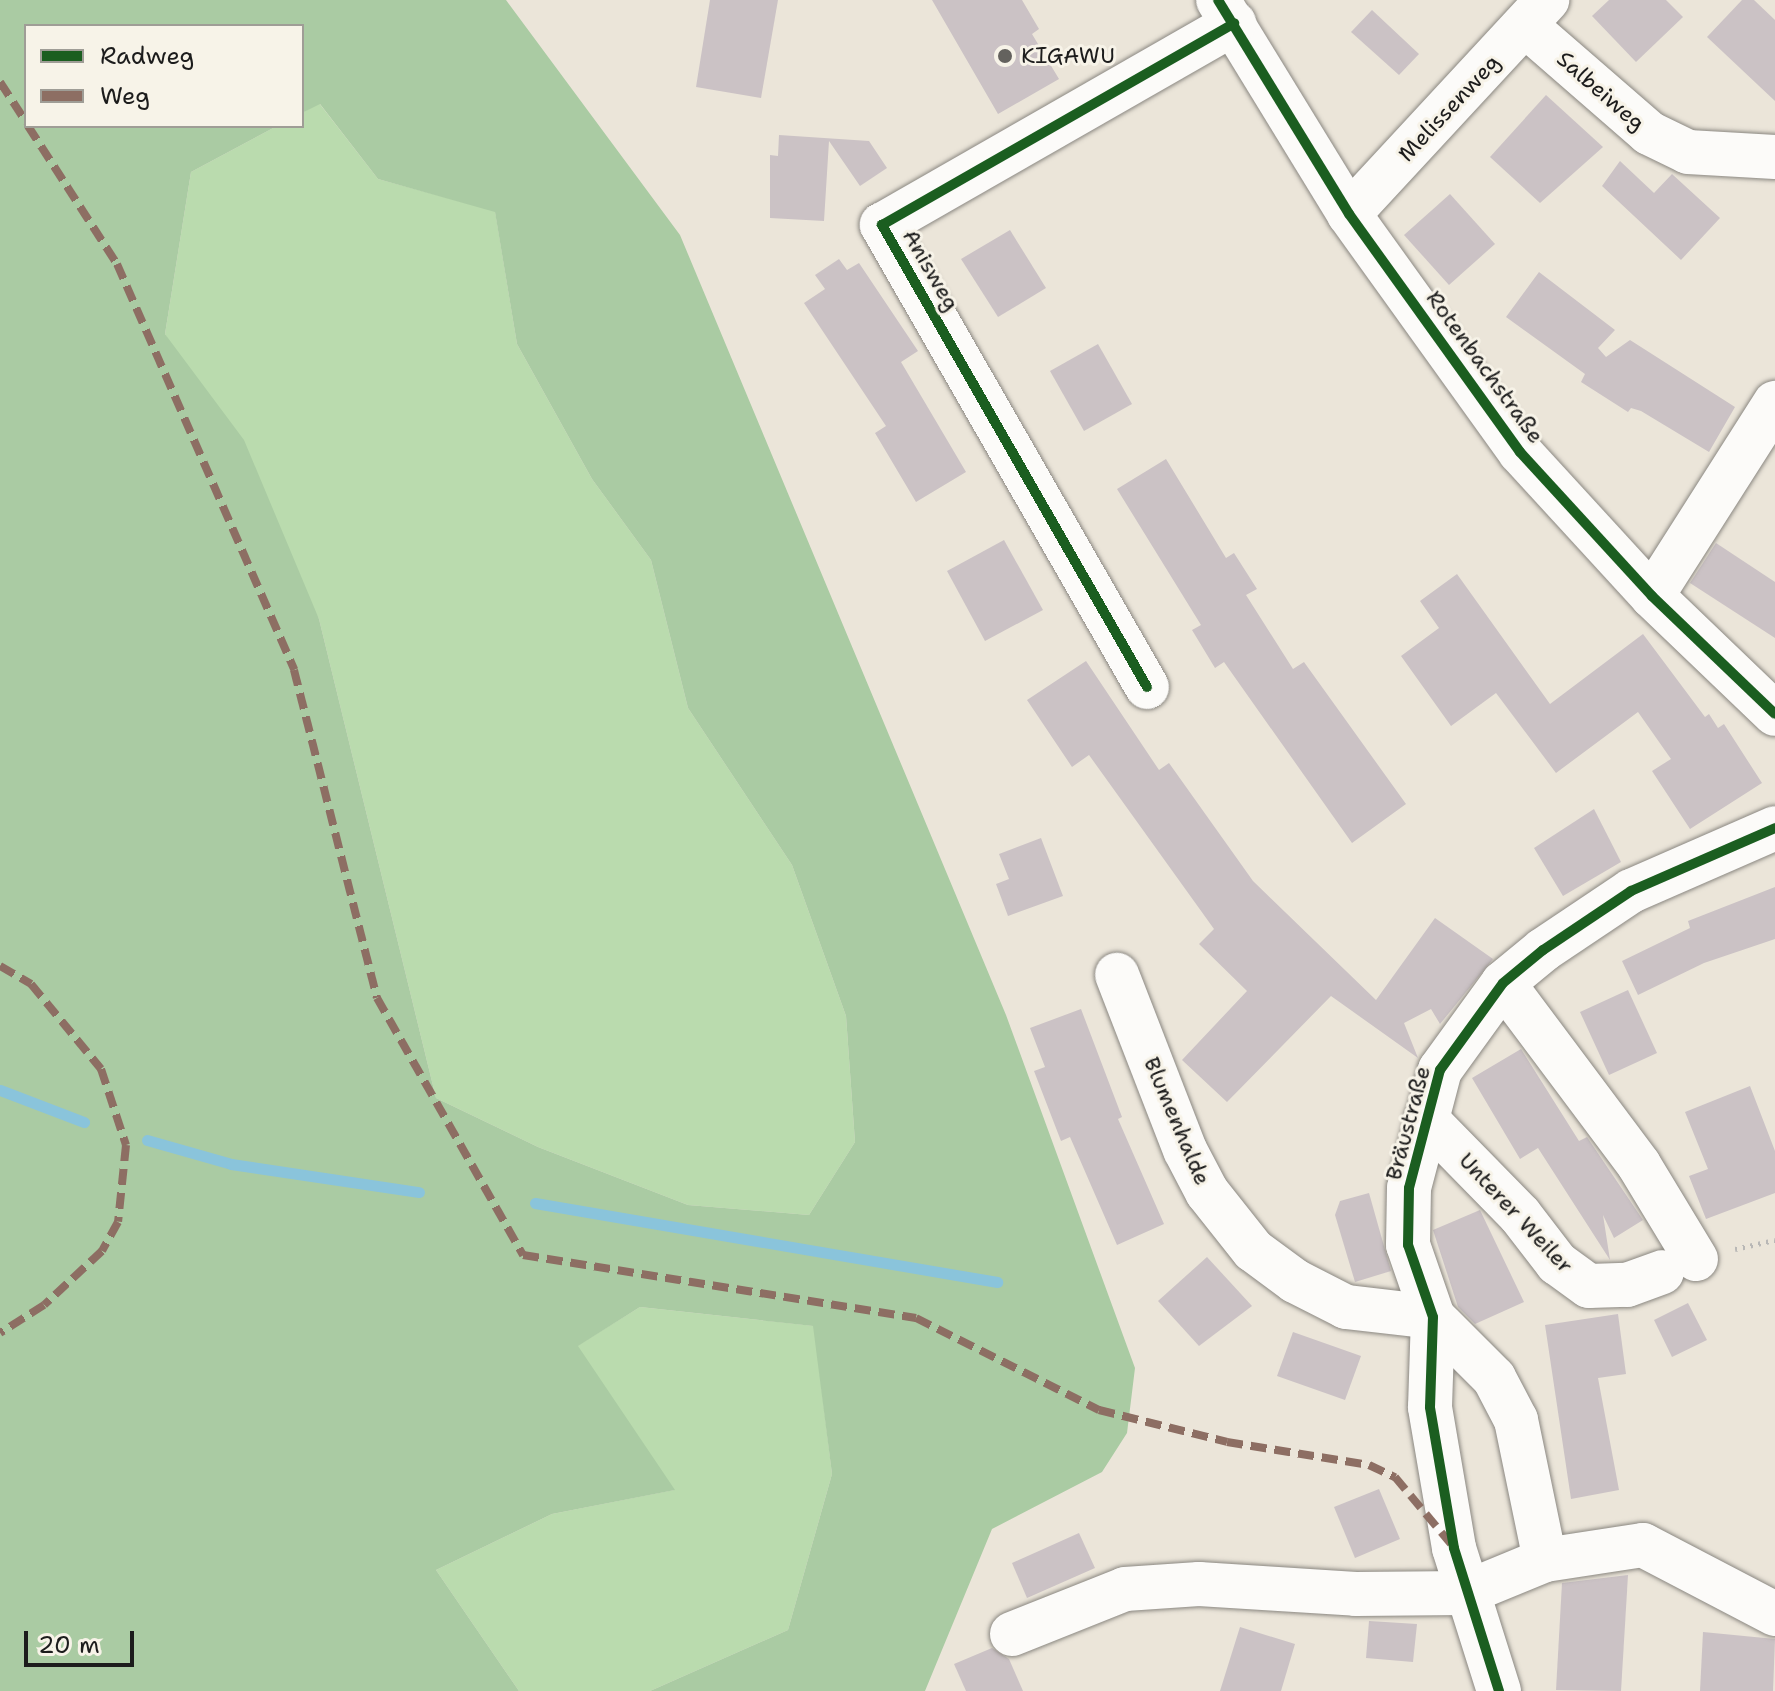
<!DOCTYPE html>
<meta charset="utf-8">
<style>
body{margin:0}
#map{position:relative;width:1775px;height:1691px;overflow:hidden;background:#ebe5d9;font-family:"Shantell Sans",sans-serif}
div>[style]{position:absolute}
.green>*{inset:0;background:#badbae}
.forest>*{inset:0;background:#aacba3}
.stream>*{height:11px;margin:-5.5px;padding:0 5.5px;transform-origin:5.5px;border-radius:5.5px;background:#8ac4db}
.building>*{inset:0;background:#cbc2c5}
.path>*{height:5px;margin-top:-2.5px;transform-origin:0;background:repeating-linear-gradient(90deg,#b9b8b6 0 2px,transparent 0 8px)}
.roads{filter:drop-shadow(0 0 2px #8a8781) drop-shadow(0 0 2px #8a8781)}
.minor>*{height:44px;margin:-22px;padding:0 22px;transform-origin:22px;border-radius:22px;background:#fcfbf9}
.quiet>*{height:8px;margin-top:-4px;transform-origin:0;background:repeating-linear-gradient(90deg,#8d6e63 0 16px,transparent 0 24px)}
.cycleway>*{height:10px;margin:-5px;padding:0 5px;transform-origin:5px;border-radius:5px;background:#1b5e20}
.dots>*{width:22px;height:22px;translate:-50% -50%;box-sizing:border-box;border:4px solid #f7f3e8;border-radius:50%}
span{translate:-50% -50%;white-space:nowrap;text-align:center;line-height:1.15;-webkit-text-stroke:6px #f7f3e8;paint-order:stroke}
.poi-label{font-size:22px;color:#1c1c1c}
.left{translate:0 -50%;text-align:left}
.street-label{font-size:22px;color:#1c1c1c}
.legend{position:absolute;left:24px;top:24px;width:280px;height:104px;box-sizing:border-box;background:#f7f3e8;border:2px solid #9f9d96;margin:0;padding:10px 14px;list-style:none;font-size:24px;color:#1c1c1c}
.legend li{display:flex;align-items:center;gap:16px;height:40px}
.legend b{width:40px;border:2px solid #9f9d96}
.scale{position:absolute;left:24px;top:1631px;width:110px;height:36px;box-sizing:border-box;border:4px solid #1c1c1c;border-top:0;padding-left:10px;font-size:24px;line-height:28px;white-space:nowrap;color:#1c1c1c;-webkit-text-stroke:6px #f7f3e8;paint-order:stroke}
</style>
<div id="map">
<div class="green">
<i style="clip-path:polygon(319px 103px,378px 179px,495px 211px,517px 344px,592px 479px,651px 560px,688px 708px,792px 865px,846px 1016px,855px 1142px,809px 1215px,688px 1205px,538px 1147px,436px 1098px,319px 619px,165px 334px,191px 172px,277px 126px,302px 126px,302px 113px)"></i>
<i style="clip-path:polygon(640px 1307px,814px 1326px,832px 1474px,788px 1630px,650px 1691px,519px 1691px,436px 1570px,552px 1514px,674px 1490px,577px 1346px)"></i>
</div>
<div class="forest">
<i style="clip-path:polygon(evenodd,0 0,506px 0,680px 235px,1006px 1015px,1135px 1368px,1127px 1433px,1102px 1472px,992px 1529px,925px 1691px,650px 1691px,788px 1630px,832px 1474px,813px 1326px,640px 1307px,578px 1346px,675px 1490px,552px 1514px,436px 1570px,519px 1691px,0 1691px,0 0,26px 26px,302px 26px,302px 113px,320px 104px,378px 179px,495px 212px,517px 344px,592px 479px,651px 560px,688px 708px,792px 865px,846px 1016px,855px 1142px,809px 1215px,688px 1205px,538px 1147px,436px 1098px,319px 619px,244px 440px,165px 334px,191px 172px,277px 126px,26px 126px,26px 26px)"></i>
</div>
<div class="stream">
<i style="left:0;top:1090px;width:90px;rotate:20.9deg"></i>
<i style="left:147px;top:1140px;width:87px;rotate:15.9deg"></i>
<i style="left:231px;top:1164px;width:190px;rotate:8.5deg"></i>
<i style="left:535px;top:1203px;width:469px;rotate:9.7deg"></i>
</div>
<div class="building">
<i style="clip-path:polygon(710px 0,778px 0,761px 98px,696px 87px)"></i>
<i style="clip-path:polygon(932px 0,1022px 0,1039px 29px,1032px 34px,1059px 79px,998px 114px)"></i>
<i style="clip-path:polygon(1609px 0,1666px 0,1683px 17px,1636px 62px,1592px 16px)"></i>
<i style="clip-path:polygon(1742px 0,1754px 0,1775px 20px,1775px 101px,1707px 37px)"></i>
<i style="clip-path:polygon(1372px 10px,1419px 54px,1399px 75px,1351px 32px)"></i>
<i style="clip-path:polygon(1546px 95px,1603px 147px,1540px 203px,1490px 157px)"></i>
<i style="clip-path:polygon(779px 135px,869px 141px,887px 168px,860px 186px,829px 141px,824px 221px,770px 218px,770px 155px,778px 156px)"></i>
<i style="clip-path:polygon(1620px 161px,1654px 193px,1672px 174px,1720px 218px,1681px 260px,1602px 186px)"></i>
<i style="clip-path:polygon(1450px 194px,1495px 244px,1449px 285px,1404px 235px)"></i>
<i style="clip-path:polygon(1010px 230px,1046px 288px,998px 317px,961px 259px)"></i>
<i style="clip-path:polygon(839px 259px,847px 270px,859px 263px,918px 351px,901px 362px,966px 472px,916px 502px,875px 433px,886px 426px,804px 303px,825px 289px,815px 275px)"></i>
<i style="clip-path:polygon(1539px 272px,1615px 330px,1598px 348px,1606px 357px,1630px 340px,1735px 407px,1709px 452px,1641px 411px,1631px 408px,1628px 412px,1581px 382px,1585px 374px,1506px 317px)"></i>
<i style="clip-path:polygon(1098px 344px,1132px 404px,1084px 431px,1050px 371px)"></i>
<i style="clip-path:polygon(1166px 459px,1226px 558px,1234px 553px,1257px 589px,1246px 595px,1293px 669px,1304px 662px,1406px 804px,1352px 843px,1224px 662px,1215px 668px,1192px 630px,1201px 625px,1117px 489px)"></i>
<i style="clip-path:polygon(1004px 540px,1043px 610px,985px 641px,947px 571px)"></i>
<i style="clip-path:polygon(1716px 543px,1775px 582px,1775px 638px,1690px 583px)"></i>
<i style="clip-path:polygon(1457px 574px,1550px 704px,1643px 634px,1705px 717px,1709px 714px,1718px 728px,1724px 724px,1762px 783px,1690px 829px,1652px 771px,1671px 759px,1638px 712px,1556px 773px,1496px 693px,1451px 726px,1401px 656px,1439px 628px,1420px 601px)"></i>
<i style="clip-path:polygon(1086px 661px,1159px 770px,1169px 763px,1253px 881px,1376px 1000px,1435px 918px,1493px 959px,1440px 1024px,1431px 1009px,1404px 1023px,1418px 1058px,1331px 996px,1227px 1102px,1182px 1060px,1247px 991px,1199px 944px,1214px 929px,1089px 755px,1072px 767px,1027px 700px)"></i>
<i style="clip-path:polygon(1594px 809px,1621px 862px,1563px 896px,1534px 848px)"></i>
<i style="clip-path:polygon(1041px 838px,1063px 896px,1008px 916px,996px 884px,1009px 879px,999px 854px)"></i>
<i style="clip-path:polygon(1775px 887px,1775px 939px,1704px 963px,1638px 995px,1622px 961px,1690px 928px,1688px 921px)"></i>
<i style="clip-path:polygon(1628px 990px,1657px 1053px,1609px 1075px,1580px 1012px)"></i>
<i style="clip-path:polygon(1081px 1009px,1122px 1117px,1118px 1119px,1164px 1224px,1117px 1245px,1070px 1137px,1061px 1141px,1034px 1071px,1045px 1067px,1030px 1028px)"></i>
<i style="clip-path:polygon(1521px 1049px,1579px 1141px,1587px 1137px,1643px 1220px,1614px 1238px,1603px 1215px,1610px 1260px,1538px 1148px,1520px 1159px,1472px 1078px)"></i>
<i style="clip-path:polygon(1750px 1086px,1775px 1151px,1775px 1193px,1706px 1219px,1689px 1176px,1708px 1169px,1685px 1112px)"></i>
<i style="clip-path:polygon(1369px 1193px,1391px 1271px,1355px 1282px,1335px 1215px,1340px 1201px)"></i>
<i style="clip-path:polygon(1480px 1210px,1524px 1302px,1475px 1324px,1458px 1307px,1433px 1230px)"></i>
<i style="clip-path:polygon(1207px 1257px,1252px 1306px,1199px 1346px,1158px 1301px)"></i>
<i style="clip-path:polygon(1688px 1303px,1707px 1340px,1672px 1357px,1654px 1320px)"></i>
<i style="clip-path:polygon(1618px 1314px,1626px 1374px,1598px 1378px,1619px 1490px,1571px 1499px,1545px 1325px)"></i>
<i style="clip-path:polygon(1293px 1332px,1361px 1356px,1345px 1400px,1277px 1376px)"></i>
<i style="clip-path:polygon(1379px 1489px,1400px 1539px,1355px 1558px,1334px 1507px)"></i>
<i style="clip-path:polygon(1079px 1533px,1095px 1568px,1027px 1598px,1012px 1563px)"></i>
<i style="clip-path:polygon(1628px 1575px,1621px 1691px,1556px 1690px,1562px 1583px)"></i>
<i style="clip-path:polygon(1369px 1621px,1417px 1624px,1413px 1662px,1366px 1658px)"></i>
<i style="clip-path:polygon(1240px 1627px,1295px 1644px,1281px 1691px,1220px 1691px)"></i>
<i style="clip-path:polygon(1703px 1632px,1775px 1639px,1773px 1691px,1700px 1691px)"></i>
<i style="clip-path:polygon(992px 1648px,1009px 1659px,1023px 1691px,966px 1691px,954px 1664px)"></i>
</div>
<div class="path">
<i style="left:1735px;top:1249px;width:41px;rotate:-12.7deg"></i>
</div>
<div class="roads">
<div class="minor">
<i style="left:1218px;top:0;width:251px;rotate:58.5deg"></i>
<i style="left:1349px;top:214px;width:293px;rotate:54.3deg"></i>
<i style="left:1520px;top:452px;width:195px;rotate:47.5deg"></i>
<i style="left:1652px;top:596px;width:170px;rotate:43.8deg"></i>
<i style="left:1526px;top:26px;width:163px;rotate:41deg"></i>
<i style="left:1649px;top:133px;width:43px;rotate:26deg"></i>
<i style="left:1688px;top:152px;width:87px;rotate:3.3deg"></i>
<i style="left:1349px;top:214px;width:292px;rotate:-47.2deg"></i>
<i style="left:1652px;top:596px;width:229px;rotate:-57.5deg"></i>
<i style="left:1147px;top:687px;width:533px;rotate:-119.84deg"></i>
<i style="left:882px;top:225px;width:406px;rotate:-29.8deg"></i>
<i style="left:1503px;top:983px;width:227px;rotate:53.2deg"></i>
<i style="left:1639px;top:1165px;width:110px;rotate:58.8deg"></i>
<i style="left:1426px;top:1119px;width:134px;rotate:45.6deg"></i>
<i style="left:1520px;top:1215px;width:61px;rotate:52.4deg"></i>
<i style="left:1557px;top:1263px;width:39px;rotate:36deg"></i>
<i style="left:1589px;top:1286px;width:38px;rotate:-2deg"></i>
<i style="left:1627px;top:1285px;width:37px;rotate:-20deg"></i>
<i style="left:1545px;top:1560px;width:99px;rotate:-8.7deg"></i>
<i style="left:1643px;top:1545px;width:149px;rotate:27.6deg"></i>
<i style="left:1012px;top:1634px;width:122px;rotate:-21.7deg"></i>
<i style="left:1125px;top:1589px;width:74px;rotate:-3.9deg"></i>
<i style="left:1199px;top:1584px;width:157px;rotate:3.6deg"></i>
<i style="left:1356px;top:1594px;width:109px;rotate:-0.5deg"></i>
<i style="left:1465px;top:1593px;width:87px;rotate:-22.4deg"></i>
<i style="left:1545px;top:1560px;width:143px;rotate:-101.7deg"></i>
<i style="left:1516px;top:1420px;width:47px;rotate:-117.6deg"></i>
<i style="left:1494px;top:1378px;width:86px;rotate:-135deg"></i>
<i style="left:1433px;top:1317px;width:88px;rotate:-173.4deg"></i>
<i style="left:1346px;top:1307px;width:57px;rotate:-153deg"></i>
<i style="left:1295px;top:1281px;width:52px;rotate:-143.6deg"></i>
<i style="left:1253px;top:1250px;width:74px;rotate:-128.4deg"></i>
<i style="left:1207px;top:1192px;width:47px;rotate:-117.6deg"></i>
<i style="left:1185px;top:1150px;width:188px;rotate:-111.2deg"></i>
<i style="left:1499px;top:1691px;width:150px;rotate:-107.5deg"></i>
<i style="left:1454px;top:1548px;width:143px;rotate:-99.7deg"></i>
<i style="left:1430px;top:1407px;width:90px;rotate:-88.1deg"></i>
<i style="left:1433px;top:1317px;width:76px;rotate:-109.1deg"></i>
<i style="left:1408px;top:1245px;width:57px;rotate:-89deg"></i>
<i style="left:1409px;top:1188px;width:122px;rotate:-75.3deg"></i>
<i style="left:1440px;top:1070px;width:107px;rotate:-54.1deg"></i>
<i style="left:1503px;top:983px;width:52px;rotate:-39.5deg"></i>
<i style="left:1543px;top:950px;width:106px;rotate:-33.8deg"></i>
<i style="left:1631px;top:891px;width:157px;rotate:-23.6deg"></i>
</div>
</div>
<div class="quiet">
<i style="left:0;top:82px;width:48px;rotate:57deg"></i>
<i style="left:28px;top:126px;width:164px;rotate:57.2deg"></i>
<i style="left:117px;top:264px;width:443px;rotate:66.4deg"></i>
<i style="left:294px;top:670px;width:338px;rotate:75.8deg"></i>
<i style="left:377px;top:998px;width:296px;rotate:60.4deg"></i>
<i style="left:523px;top:1255px;width:398px;rotate:9.1deg"></i>
<i style="left:916px;top:1318px;width:205px;rotate:26.7deg"></i>
<i style="left:1099px;top:1410px;width:132px;rotate:14deg"></i>
<i style="left:1227px;top:1442px;width:144px;rotate:9.2deg"></i>
<i style="left:1369px;top:1465px;width:29px;rotate:25deg"></i>
<i style="left:1395px;top:1477px;width:87px;rotate:50.1deg"></i>
<i style="left:0;top:966px;width:36px;rotate:30deg"></i>
<i style="left:31px;top:984px;width:110px;rotate:50.5deg"></i>
<i style="left:101px;top:1069px;width:80px;rotate:71.8deg"></i>
<i style="left:126px;top:1145px;width:77px;rotate:95.9deg"></i>
<i style="left:118px;top:1222px;width:33px;rotate:119deg"></i>
<i style="left:102px;top:1251px;width:79px;rotate:137deg"></i>
<i style="left:44px;top:1305px;width:52px;rotate:147.5deg"></i>
</div>
<div class="cycleway">
<i style="left:1218px;top:0;width:251px;rotate:58.5deg"></i>
<i style="left:1349px;top:214px;width:293px;rotate:54.3deg"></i>
<i style="left:1520px;top:452px;width:195px;rotate:47.5deg"></i>
<i style="left:1652px;top:596px;width:170px;rotate:43.8deg"></i>
<i style="left:1147px;top:687px;width:533px;rotate:-119.84deg"></i>
<i style="left:882px;top:225px;width:406px;rotate:-29.8deg"></i>
<i style="left:1499px;top:1691px;width:150px;rotate:-107.5deg"></i>
<i style="left:1454px;top:1548px;width:143px;rotate:-99.7deg"></i>
<i style="left:1430px;top:1407px;width:90px;rotate:-88.1deg"></i>
<i style="left:1433px;top:1317px;width:76px;rotate:-109.1deg"></i>
<i style="left:1408px;top:1245px;width:57px;rotate:-89deg"></i>
<i style="left:1409px;top:1188px;width:122px;rotate:-75.3deg"></i>
<i style="left:1440px;top:1070px;width:107px;rotate:-54.1deg"></i>
<i style="left:1503px;top:983px;width:52px;rotate:-39.5deg"></i>
<i style="left:1543px;top:950px;width:106px;rotate:-33.8deg"></i>
<i style="left:1631px;top:891px;width:157px;rotate:-23.6deg"></i>
</div>
<div class="dots">
<i style="left:1005px;top:56px;background:#64625e"></i>
</div>
<div class="poi-label">
<span class="left" style="left:1021px;top:56px">KIGAWU</span>
</div>
<div class="street-label">
<span style="left:1601px;top:91px;rotate:41deg">Salbeiweg</span>
<span style="left:1449px;top:108px;rotate:-47deg">Melissenweg</span>
<span style="left:931px;top:270px;rotate:60deg">Anisweg</span>
<span style="left:1485px;top:367px;rotate:54deg">Rotenbachstraße</span>
<span style="left:1177px;top:1121px;rotate:67deg">Blumenhalde</span>
<span style="left:1408px;top:1123px;rotate:-75deg">Bräustraße</span>
<span style="left:1516px;top:1213px;rotate:47deg">Unterer Weiler</span>
</div>
<ul class="legend">
<li><b style="height:10px;background:#1b5e20"></b>Radweg</li>
<li><b style="height:10px;background:#8d6e63"></b>Weg</li>
</ul>
<div class="scale">20 m</div>
</div>
